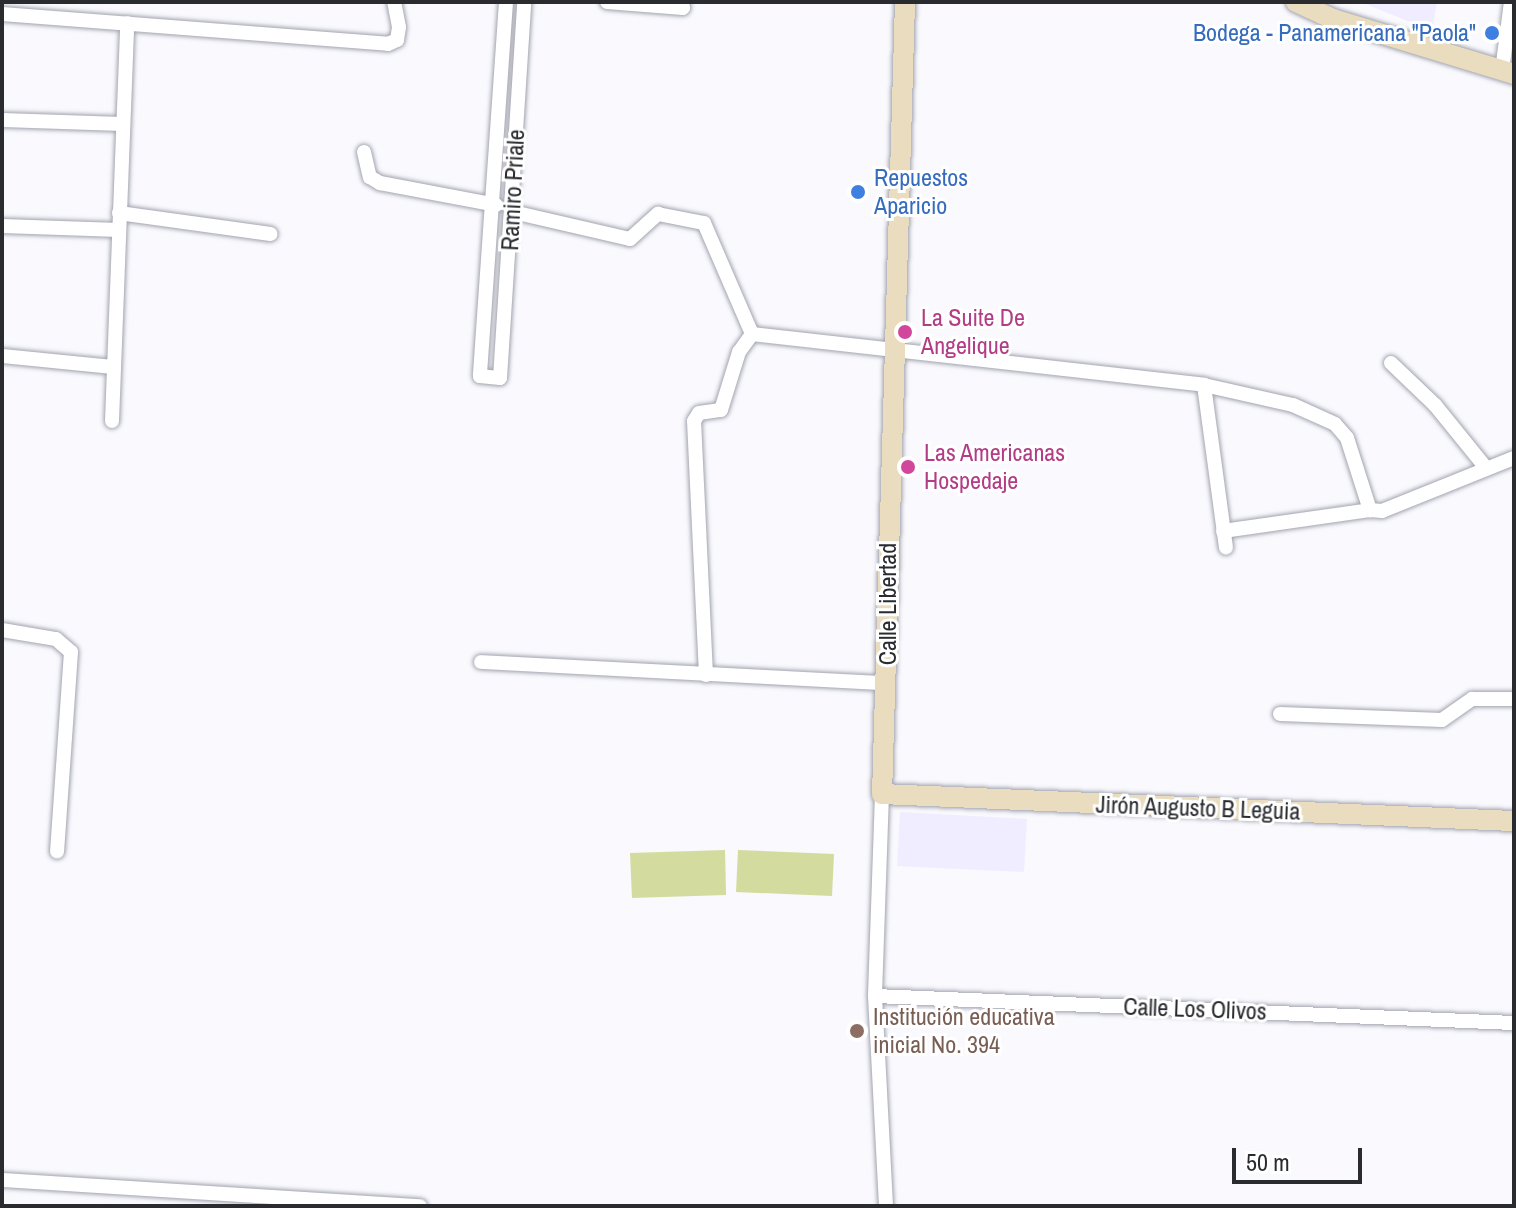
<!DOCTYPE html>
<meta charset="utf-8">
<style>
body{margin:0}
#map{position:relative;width:1516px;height:1208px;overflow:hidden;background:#f9f9fe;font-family:"Archivo Narrow",sans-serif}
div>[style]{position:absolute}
.education>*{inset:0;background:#efedff}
.green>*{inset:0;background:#d4db9f}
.roads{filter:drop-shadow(0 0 2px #a2a4ae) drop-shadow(0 0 2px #a2a4ae)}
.street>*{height:14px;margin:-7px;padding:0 7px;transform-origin:7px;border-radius:7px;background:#fff}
.secondary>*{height:20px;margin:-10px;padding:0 10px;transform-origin:10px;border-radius:10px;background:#eadcbe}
.dots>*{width:22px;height:22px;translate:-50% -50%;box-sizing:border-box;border:4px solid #fff;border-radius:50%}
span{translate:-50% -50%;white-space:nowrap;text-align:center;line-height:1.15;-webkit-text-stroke:6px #fff;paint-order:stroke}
.shop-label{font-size:24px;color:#366cbe}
.right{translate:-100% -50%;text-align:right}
.left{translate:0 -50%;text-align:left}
.street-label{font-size:24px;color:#2a2b2f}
.hotel-label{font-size:24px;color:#b23c85}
.education-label{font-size:24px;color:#785e54}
.frame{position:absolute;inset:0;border:4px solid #2a2b2f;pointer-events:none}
.scale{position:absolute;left:1232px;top:1148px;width:130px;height:36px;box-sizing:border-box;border:4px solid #2a2b2f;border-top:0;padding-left:10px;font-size:24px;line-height:28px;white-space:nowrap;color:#2a2b2f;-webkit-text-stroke:6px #fff;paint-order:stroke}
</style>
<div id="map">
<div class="education">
<i style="clip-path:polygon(1361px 2px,1437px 2px,1432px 31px)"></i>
<i style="clip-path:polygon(900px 812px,1027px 819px,1024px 872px,897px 866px)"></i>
</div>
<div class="green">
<i style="clip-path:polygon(725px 850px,726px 895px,632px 898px,630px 853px)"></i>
<i style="clip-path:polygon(738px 850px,834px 854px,832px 896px,736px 892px)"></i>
</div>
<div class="roads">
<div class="street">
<i style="left:506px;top:2px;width:375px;rotate:94deg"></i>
<i style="left:480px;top:376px;width:20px;rotate:6deg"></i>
<i style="left:500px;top:378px;width:377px;rotate:-86.3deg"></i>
<i style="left:607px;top:2px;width:76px;rotate:4.5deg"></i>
<i style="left:683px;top:8px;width:6px;rotate:-99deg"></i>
<i style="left:2px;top:14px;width:387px;rotate:4.4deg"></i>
<i style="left:388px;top:44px;width:10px;rotate:-24deg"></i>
<i style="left:397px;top:40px;width:13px;rotate:-81deg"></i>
<i style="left:399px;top:27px;width:25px;rotate:-101deg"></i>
<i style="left:1502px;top:71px;width:70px;rotate:-82.6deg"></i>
<i style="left:2px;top:120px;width:121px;rotate:1.9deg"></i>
<i style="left:364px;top:152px;width:26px;rotate:77deg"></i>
<i style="left:370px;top:177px;width:12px;rotate:31deg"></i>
<i style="left:380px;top:183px;width:118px;rotate:10.7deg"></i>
<i style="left:513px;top:212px;width:120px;rotate:13deg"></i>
<i style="left:630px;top:239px;width:38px;rotate:-42deg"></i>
<i style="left:658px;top:214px;width:47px;rotate:11.1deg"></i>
<i style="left:704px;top:223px;width:121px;rotate:66.6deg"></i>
<i style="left:119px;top:213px;width:153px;rotate:7.9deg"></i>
<i style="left:2px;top:226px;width:117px;rotate:2deg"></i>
<i style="left:752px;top:334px;width:455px;rotate:6.4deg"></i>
<i style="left:1204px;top:385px;width:91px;rotate:12.7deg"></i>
<i style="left:1293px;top:405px;width:46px;rotate:24.3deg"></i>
<i style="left:1335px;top:424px;width:18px;rotate:49deg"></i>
<i style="left:1347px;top:438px;width:76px;rotate:72.3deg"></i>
<i style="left:1370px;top:510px;width:12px;rotate:5deg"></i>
<i style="left:1382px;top:511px;width:142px;rotate:-21.9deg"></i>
<i style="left:2px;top:356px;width:112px;rotate:5.7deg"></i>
<i style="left:1391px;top:363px;width:61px;rotate:43.7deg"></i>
<i style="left:1435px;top:405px;width:81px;rotate:51deg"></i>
<i style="left:1204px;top:385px;width:164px;rotate:82.3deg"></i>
<i style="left:112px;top:421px;width:398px;rotate:-87.8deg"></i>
<i style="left:1223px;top:531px;width:148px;rotate:-8.1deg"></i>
<i style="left:2px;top:630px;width:55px;rotate:9.5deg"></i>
<i style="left:56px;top:639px;width:20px;rotate:41deg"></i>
<i style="left:71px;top:652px;width:200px;rotate:94deg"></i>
<i style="left:481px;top:662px;width:407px;rotate:3deg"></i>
<i style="left:706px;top:675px;width:254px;rotate:-92.7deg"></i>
<i style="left:694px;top:421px;width:9px;rotate:-58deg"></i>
<i style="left:699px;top:413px;width:22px;rotate:-8deg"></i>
<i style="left:721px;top:410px;width:61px;rotate:-72.8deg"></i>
<i style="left:739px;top:352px;width:22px;rotate:-54deg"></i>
<i style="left:1280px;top:714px;width:162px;rotate:2.1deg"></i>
<i style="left:1442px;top:720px;width:37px;rotate:-35deg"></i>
<i style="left:1472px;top:699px;width:42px"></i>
<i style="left:882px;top:794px;width:202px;rotate:92deg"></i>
<i style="left:875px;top:996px;width:210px;rotate:87deg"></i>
<i style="left:875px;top:996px;width:640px;rotate:2.42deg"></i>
<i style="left:2px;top:1180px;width:419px;rotate:3.6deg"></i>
</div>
<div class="secondary">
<i style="left:905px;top:2px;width:792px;rotate:91.66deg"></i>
<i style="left:882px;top:794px;width:633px;rotate:2.45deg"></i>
<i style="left:1296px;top:2px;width:41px;rotate:24.7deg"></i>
<i style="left:1333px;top:19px;width:189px;rotate:16.9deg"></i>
</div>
</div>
<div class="dots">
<i style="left:1492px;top:33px;background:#3f7fe0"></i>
<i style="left:858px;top:192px;background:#3f7fe0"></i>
<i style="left:905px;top:332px;background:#d1479c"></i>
<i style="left:908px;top:467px;background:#d1479c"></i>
<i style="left:857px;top:1031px;background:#8d6e63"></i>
</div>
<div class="shop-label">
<span class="right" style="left:1476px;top:33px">Bodega - Panamericana "Paola"</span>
<span class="left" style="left:874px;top:192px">Repuestos<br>Aparicio</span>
</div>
<div class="street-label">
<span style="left:513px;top:190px;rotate:-87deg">Ramiro Priale</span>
<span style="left:888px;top:604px;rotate:-90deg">Calle Libertad</span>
<span style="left:1198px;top:808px;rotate:2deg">Jirón Augusto B Leguia</span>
<span style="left:1195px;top:1009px;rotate:2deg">Calle Los Olivos</span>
</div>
<div class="hotel-label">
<span class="left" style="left:921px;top:332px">La Suite De<br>Angelique</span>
<span class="left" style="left:924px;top:467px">Las Americanas<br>Hospedaje</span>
</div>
<div class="education-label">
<span class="left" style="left:873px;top:1031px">Institución educativa<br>inicial No. 394</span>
</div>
<div class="frame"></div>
<div class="scale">50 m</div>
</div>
